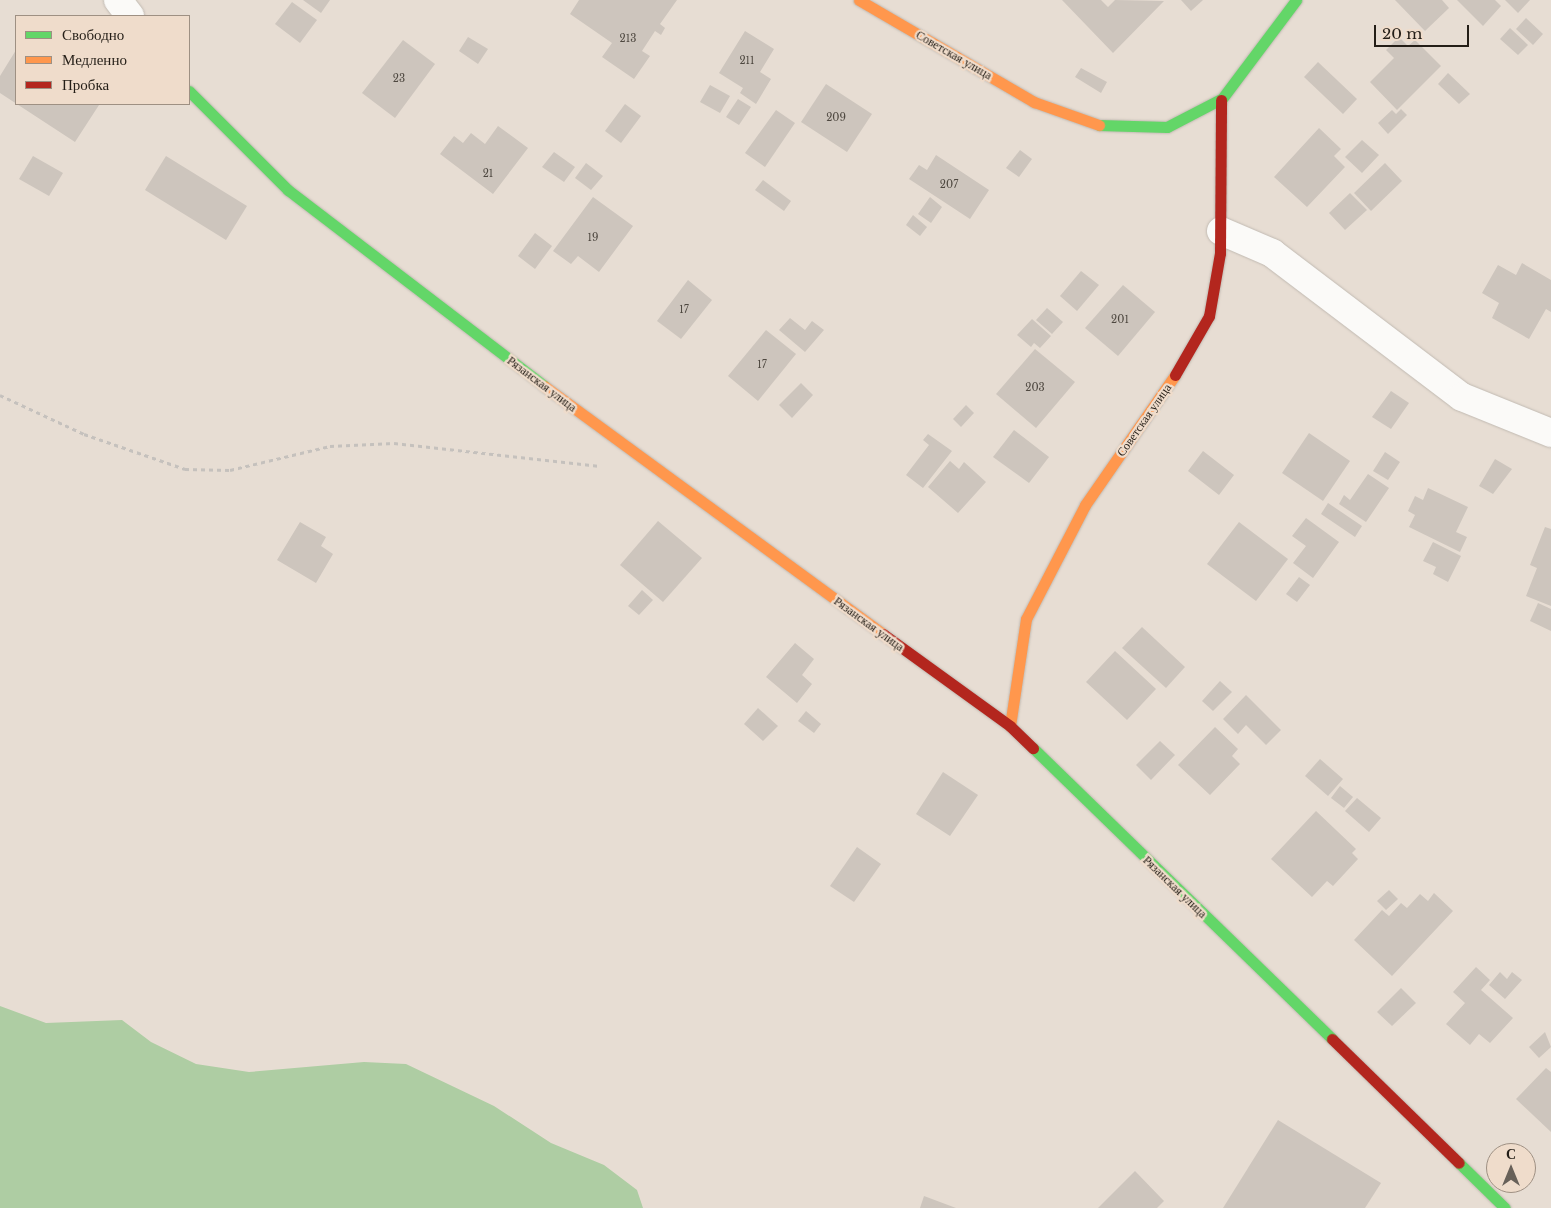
<!DOCTYPE html>
<meta charset="utf-8">
<style>
body{margin:0}
#map{position:relative;width:1551px;height:1208px;overflow:hidden;background:#e7ddd3;font-family:"Libre Baskerville",serif}
div>[style]{position:absolute}
.green>*{inset:0;background:#aecda3}
.building>*{inset:0;background:#cdc5bd}
.path>*{height:3px;margin-top:-1.5px;transform-origin:0;background:repeating-linear-gradient(90deg,#c5c1bd 0 4px,transparent 0 8px)}
.roads{filter:drop-shadow(0 0 1px #c1bab2) drop-shadow(0 0 1px #c1bab2)}
.street>*{height:28px;margin:-14px;padding:0 14px;transform-origin:14px;border-radius:14px;background:#fbfaf8}
.fast>*{height:11px;margin:-5.5px;padding:0 5.5px;transform-origin:5.5px;border-radius:5.5px;background:#63d668}
.slow>*{height:11px;margin:-5.5px;padding:0 5.5px;transform-origin:5.5px;border-radius:5.5px;background:#ff974d}
.jam>*{height:11px;margin:-5.5px;padding:0 5.5px;transform-origin:5.5px;border-radius:5.5px;background:#b3261e}
span{translate:-50% -50%;white-space:nowrap;text-align:center;line-height:1.15;-webkit-text-stroke:4.5px #efdccb;paint-order:stroke}
.number-label{font-size:10px;color:#4e4840}
.number-label span{-webkit-text-stroke-width:0}
.street-label{font-size:12px;color:#241e17}
.legend{position:absolute;left:15px;top:15px;width:175px;height:90px;box-sizing:border-box;background:#efdccb;border:1px solid #9e9083;margin:0;padding:6px 9px;list-style:none;font-size:15px;color:#241e17}
.legend li{display:flex;align-items:center;gap:10px;height:25px}
.legend b{width:25px;border:1px solid #9e9083}
.north{position:absolute;left:1486px;top:1143px;width:50px;height:50px;box-sizing:border-box;background:#efdccb;border:1px solid #9e9083;border-radius:50%;rotate:0deg;font-size:14px;font-weight:700;line-height:20px;text-align:center;color:#241e17}
.north::after{content:'';display:block;margin:auto;width:18px;height:22px;background:#686159;clip-path:polygon(50% 0,100% 100%,50% 72%,0 100%)}
.scale{position:absolute;left:1374px;top:25px;width:95px;height:22px;box-sizing:border-box;border:2px solid #241e17;border-top:0;padding-left:6px;font-size:15px;line-height:18px;white-space:nowrap;color:#241e17;-webkit-text-stroke:4px #efdccb;paint-order:stroke}
</style>
<div id="map">
<div class="green">
<i style="clip-path:polygon(0 1006px,46px 1023px,122px 1020px,151px 1042px,196px 1064px,249px 1072px,364px 1062px,406px 1064px,494px 1106px,551px 1143px,604px 1165px,637px 1190px,643px 1208px,0 1208px)"></i>
</div>
<div class="building">
<i style="clip-path:polygon(303px 0,330px 0,321px 13px)"></i>
<i style="clip-path:polygon(579px 0,677px 0,660px 24px,665px 28px,661px 35px,655px 31px,642px 51px,650px 56px,634px 79px,602px 57px,612px 43px,570px 14px)"></i>
<i style="clip-path:polygon(1062px 0,1101px 0,1108px 7px,1115px 0,1164px 1px,1113px 53px)"></i>
<i style="clip-path:polygon(1181px 0,1203px 0,1191px 11px)"></i>
<i style="clip-path:polygon(1395px 0,1442px 0,1449px 8px,1425px 31px)"></i>
<i style="clip-path:polygon(1457px 0,1495px 0,1501px 6px,1483px 26px)"></i>
<i style="clip-path:polygon(1505px 0,1530px 0,1518px 13px)"></i>
<i style="clip-path:polygon(292px 2px,317px 20px,300px 43px,275px 24px)"></i>
<i style="clip-path:polygon(1526px 18px,1543px 34px,1533px 45px,1516px 29px)"></i>
<i style="clip-path:polygon(1510px 28px,1528px 45px,1518px 55px,1500px 39px)"></i>
<i style="clip-path:polygon(745px 31px,774px 49px,760px 72px,771px 79px,756px 104px,740px 93px,743px 88px,719px 73px)"></i>
<i style="clip-path:polygon(468px 37px,488px 49px,478px 64px,459px 51px)"></i>
<i style="clip-path:polygon(1399px 37px,1408px 46px,1415px 40px,1441px 66px,1397px 110px,1370px 82px,1394px 58px,1386px 50px)"></i>
<i style="clip-path:polygon(403px 40px,435px 64px,395px 118px,362px 93px)"></i>
<i style="clip-path:polygon(16px 50px,16px 104px,99px 105px,75px 142px,0 93px,0 76px)"></i>
<i style="clip-path:polygon(1318px 62px,1357px 99px,1343px 114px,1304px 77px)"></i>
<i style="clip-path:polygon(1081px 68px,1107px 82px,1101px 93px,1075px 77px)"></i>
<i style="clip-path:polygon(1448px 73px,1470px 94px,1459px 104px,1438px 84px)"></i>
<i style="clip-path:polygon(826px 84px,872px 114px,847px 152px,801px 122px)"></i>
<i style="clip-path:polygon(710px 85px,730px 96px,720px 113px,700px 102px)"></i>
<i style="clip-path:polygon(738px 99px,751px 107px,739px 125px,726px 117px)"></i>
<i style="clip-path:polygon(625px 104px,641px 116px,621px 143px,605px 131px)"></i>
<i style="clip-path:polygon(1401px 109px,1407px 115px,1388px 134px,1378px 123px,1392px 110px,1396px 114px)"></i>
<i style="clip-path:polygon(776px 110px,795px 123px,765px 167px,745px 153px)"></i>
<i style="clip-path:polygon(498px 126px,528px 148px,493px 194px,440px 154px,454px 136px,463px 143px,471px 133px,485px 144px)"></i>
<i style="clip-path:polygon(1319px 128px,1341px 149px,1334px 156px,1345px 167px,1307px 207px,1274px 177px)"></i>
<i style="clip-path:polygon(1362px 140px,1379px 155px,1362px 173px,1345px 157px)"></i>
<i style="clip-path:polygon(1020px 150px,1032px 159px,1019px 177px,1006px 168px)"></i>
<i style="clip-path:polygon(554px 152px,575px 167px,564px 182px,542px 167px)"></i>
<i style="clip-path:polygon(936px 155px,989px 190px,970px 219px,909px 179px,919px 165px,927px 170px)"></i>
<i style="clip-path:polygon(33px 156px,63px 173px,49px 196px,19px 179px)"></i>
<i style="clip-path:polygon(166px 156px,247px 206px,226px 240px,145px 190px)"></i>
<i style="clip-path:polygon(586px 163px,603px 176px,591px 190px,575px 178px)"></i>
<i style="clip-path:polygon(1385px 163px,1402px 181px,1371px 211px,1354px 193px)"></i>
<i style="clip-path:polygon(763px 180px,791px 201px,784px 211px,755px 190px)"></i>
<i style="clip-path:polygon(1350px 193px,1367px 210px,1345px 230px,1329px 213px)"></i>
<i style="clip-path:polygon(593px 197px,633px 226px,599px 272px,578px 256px,571px 264px,553px 251px)"></i>
<i style="clip-path:polygon(930px 197px,942px 207px,931px 223px,918px 214px)"></i>
<i style="clip-path:polygon(913px 215px,927px 227px,920px 236px,906px 225px)"></i>
<i style="clip-path:polygon(535px 233px,552px 246px,535px 269px,518px 256px)"></i>
<i style="clip-path:polygon(1522px 263px,1551px 280px,1551px 312px,1546px 309px,1529px 339px,1492px 318px,1499px 303px,1482px 293px,1498px 265px,1516px 275px)"></i>
<i style="clip-path:polygon(1081px 271px,1099px 285px,1077px 311px,1060px 296px)"></i>
<i style="clip-path:polygon(688px 280px,712px 300px,681px 339px,657px 321px)"></i>
<i style="clip-path:polygon(1123px 285px,1155px 312px,1118px 356px,1085px 328px)"></i>
<i style="clip-path:polygon(1047px 308px,1063px 322px,1052px 334px,1036px 320px)"></i>
<i style="clip-path:polygon(790px 318px,805px 330px,812px 321px,824px 330px,805px 352px,779px 330px)"></i>
<i style="clip-path:polygon(1032px 319px,1051px 336px,1040px 348px,1034px 343px,1031px 347px,1017px 335px)"></i>
<i style="clip-path:polygon(766px 330px,796px 354px,758px 401px,728px 376px)"></i>
<i style="clip-path:polygon(1035px 349px,1075px 382px,1036px 428px,996px 394px)"></i>
<i style="clip-path:polygon(801px 383px,813px 395px,792px 418px,779px 405px)"></i>
<i style="clip-path:polygon(1391px 391px,1409px 403px,1391px 429px,1372px 417px)"></i>
<i style="clip-path:polygon(966px 405px,974px 413px,961px 427px,953px 419px)"></i>
<i style="clip-path:polygon(1014px 430px,1049px 457px,1029px 483px,993px 457px)"></i>
<i style="clip-path:polygon(1309px 433px,1350px 461px,1323px 501px,1282px 473px)"></i>
<i style="clip-path:polygon(928px 434px,952px 451px,923px 488px,906px 475px,929px 445px,923px 440px)"></i>
<i style="clip-path:polygon(1203px 451px,1234px 475px,1219px 495px,1188px 471px)"></i>
<i style="clip-path:polygon(1385px 452px,1400px 462px,1388px 480px,1373px 471px)"></i>
<i style="clip-path:polygon(1495px 459px,1512px 469px,1493px 494px,1479px 486px)"></i>
<i style="clip-path:polygon(950px 461px,959px 469px,964px 462px,986px 482px,958px 513px,928px 487px)"></i>
<i style="clip-path:polygon(1368px 474px,1389px 488px,1366px 522px,1339px 504px,1344px 495px,1350px 500px)"></i>
<i style="clip-path:polygon(1428px 488px,1468px 507px,1456px 532px,1467px 537px,1460px 552px,1409px 527px,1415px 515px,1408px 511px,1415px 496px,1423px 500px)"></i>
<i style="clip-path:polygon(1328px 503px,1362px 526px,1355px 537px,1321px 514px)"></i>
<i style="clip-path:polygon(1306px 518px,1339px 542px,1313px 578px,1293px 563px,1306px 546px,1292px 536px)"></i>
<i style="clip-path:polygon(658px 521px,702px 558px,663px 602px,620px 565px)"></i>
<i style="clip-path:polygon(300px 522px,326px 537px,321px 546px,333px 554px,316px 583px,277px 560px)"></i>
<i style="clip-path:polygon(1239px 522px,1288px 559px,1256px 601px,1207px 564px)"></i>
<i style="clip-path:polygon(1545px 527px,1551px 529px,1551px 606px,1526px 596px,1537px 568px,1530px 565px)"></i>
<i style="clip-path:polygon(1433px 542px,1461px 556px,1448px 582px,1433px 574px,1436px 567px,1423px 561px)"></i>
<i style="clip-path:polygon(1299px 577px,1310px 585px,1297px 602px,1286px 594px)"></i>
<i style="clip-path:polygon(642px 590px,653px 600px,639px 615px,628px 606px)"></i>
<i style="clip-path:polygon(1538px 603px,1551px 609px,1551px 631px,1530px 621px)"></i>
<i style="clip-path:polygon(1142px 627px,1185px 667px,1166px 688px,1122px 648px)"></i>
<i style="clip-path:polygon(795px 643px,814px 659px,802px 675px,812px 684px,797px 703px,766px 677px)"></i>
<i style="clip-path:polygon(1115px 651px,1156px 689px,1127px 720px,1086px 682px)"></i>
<i style="clip-path:polygon(1220px 681px,1232px 692px,1213px 711px,1202px 701px)"></i>
<i style="clip-path:polygon(1246px 695px,1281px 730px,1266px 745px,1246px 725px,1238px 734px,1223px 719px)"></i>
<i style="clip-path:polygon(758px 708px,778px 726px,763px 741px,744px 724px)"></i>
<i style="clip-path:polygon(806px 711px,821px 724px,814px 733px,798px 721px)"></i>
<i style="clip-path:polygon(1215px 727px,1238px 749px,1232px 756px,1240px 764px,1210px 795px,1178px 765px)"></i>
<i style="clip-path:polygon(1160px 741px,1175px 755px,1151px 780px,1136px 765px)"></i>
<i style="clip-path:polygon(1320px 759px,1343px 779px,1328px 796px,1305px 776px)"></i>
<i style="clip-path:polygon(943px 772px,978px 795px,950px 836px,916px 814px)"></i>
<i style="clip-path:polygon(1340px 786px,1353px 797px,1344px 808px,1331px 798px)"></i>
<i style="clip-path:polygon(1357px 798px,1381px 818px,1369px 832px,1345px 811px)"></i>
<i style="clip-path:polygon(1316px 811px,1356px 849px,1352px 853px,1358px 859px,1333px 886px,1327px 881px,1312px 897px,1271px 859px)"></i>
<i style="clip-path:polygon(857px 847px,881px 864px,854px 902px,830px 886px)"></i>
<i style="clip-path:polygon(1389px 890px,1398px 899px,1386px 910px,1377px 901px)"></i>
<i style="clip-path:polygon(1434px 893px,1453px 911px,1392px 976px,1354px 940px,1382px 910px,1389px 916px,1401px 903px,1407px 908px,1420px 894px,1428px 901px)"></i>
<i style="clip-path:polygon(1476px 967px,1490px 980px,1481px 990px,1513px 1018px,1490px 1043px,1479px 1034px,1470px 1045px,1446px 1024px,1465px 1003px,1453px 992px)"></i>
<i style="clip-path:polygon(1500px 972px,1507px 979px,1512px 972px,1522px 980px,1505px 999px,1489px 985px)"></i>
<i style="clip-path:polygon(1401px 988px,1416px 1003px,1392px 1026px,1377px 1012px)"></i>
<i style="clip-path:polygon(1545px 1032px,1551px 1047px,1539px 1058px,1529px 1047px)"></i>
<i style="clip-path:polygon(1546px 1068px,1551px 1072px,1551px 1132px,1516px 1099px)"></i>
<i style="clip-path:polygon(1278px 1120px,1381px 1183px,1365px 1208px,1223px 1208px)"></i>
<i style="clip-path:polygon(1135px 1171px,1164px 1201px,1157px 1208px,1098px 1208px)"></i>
<i style="clip-path:polygon(924px 1196px,956px 1208px,920px 1208px)"></i>
</div>
<div class="path">
<i style="left:0;top:395px;width:93px;rotate:24.9deg"></i>
<i style="left:84px;top:434px;width:107px;rotate:19.1deg"></i>
<i style="left:185px;top:469px;width:45px;rotate:1.3deg"></i>
<i style="left:230px;top:470px;width:103px;rotate:-13.5deg"></i>
<i style="left:330px;top:446px;width:64px;rotate:-2.7deg"></i>
<i style="left:394px;top:443px;width:205px;rotate:6.4deg"></i>
</div>
<div class="roads">
<div class="street">
<i style="left:118px;top:0;width:20px;rotate:53deg"></i>
<i style="left:1221px;top:231px;width:56px;rotate:23.3deg"></i>
<i style="left:1272px;top:253px;width:238px;rotate:37.2deg"></i>
<i style="left:1462px;top:397px;width:96px;rotate:22deg"></i>
</div>
<div class="fast">
<i style="left:189px;top:91px;width:140px;rotate:45deg"></i>
<i style="left:288px;top:190px;width:322px;rotate:37.4deg"></i>
<i style="left:1221px;top:100px;width:125px;rotate:-53.1deg"></i>
<i style="left:1099px;top:125px;width:68px;rotate:1.7deg"></i>
<i style="left:1167px;top:127px;width:61px;rotate:-27.4deg"></i>
<i style="left:1033px;top:748px;width:417px;rotate:44.2deg"></i>
<i style="left:1459px;top:1163px;width:64px;rotate:44.4deg"></i>
</div>
<div class="slow">
<i style="left:859px;top:0;width:203px;rotate:30.2deg"></i>
<i style="left:1034px;top:102px;width:69px;rotate:19.5deg"></i>
<i style="left:544px;top:386px;width:420px;rotate:36.2deg"></i>
<i style="left:1010px;top:726px;width:108px;rotate:-81.5deg"></i>
<i style="left:1026px;top:619px;width:128px;rotate:-62.6deg"></i>
<i style="left:1085px;top:505px;width:158px;rotate:-55.3deg"></i>
</div>
<div class="jam">
<i style="left:1175px;top:375px;width:68px;rotate:-60deg"></i>
<i style="left:1209px;top:316px;width:64px;rotate:-80.1deg"></i>
<i style="left:1220px;top:253px;width:153px;rotate:-89.6deg"></i>
<i style="left:883px;top:634px;width:157px;rotate:35.9deg"></i>
<i style="left:1010px;top:726px;width:32px;rotate:44deg"></i>
<i style="left:1332px;top:1039px;width:177px;rotate:44.3deg"></i>
</div>
</div>
<div class="number-label">
<span style="left:628px;top:39px">213</span>
<span style="left:747px;top:61px">211</span>
<span style="left:399px;top:79px">23</span>
<span style="left:836px;top:118px">209</span>
<span style="left:488px;top:174px">21</span>
<span style="left:949px;top:185px">207</span>
<span style="left:593px;top:238px">19</span>
<span style="left:684px;top:310px">17</span>
<span style="left:1120px;top:320px">201</span>
<span style="left:762px;top:365px">17</span>
<span style="left:1035px;top:388px">203</span>
</div>
<div class="street-label">
<span style="left:954px;top:55px;rotate:30deg">Советская улица</span>
<span style="left:542px;top:384px;rotate:37deg">Рязанская улица</span>
<span style="left:1144px;top:420px;rotate:-55deg">Советская улица</span>
<span style="left:869px;top:624px;rotate:36deg">Рязанская улица</span>
<span style="left:1175px;top:887px;rotate:44deg">Рязанская улица</span>
</div>
<ul class="legend">
<li><b style="height:6px;background:#63d668"></b>Свободно</li>
<li><b style="height:6px;background:#ff974d"></b>Медленно</li>
<li><b style="height:6px;background:#b3261e"></b>Пробка</li>
</ul>
<div class="north">С</div>
<div class="scale">20 m</div>
</div>
